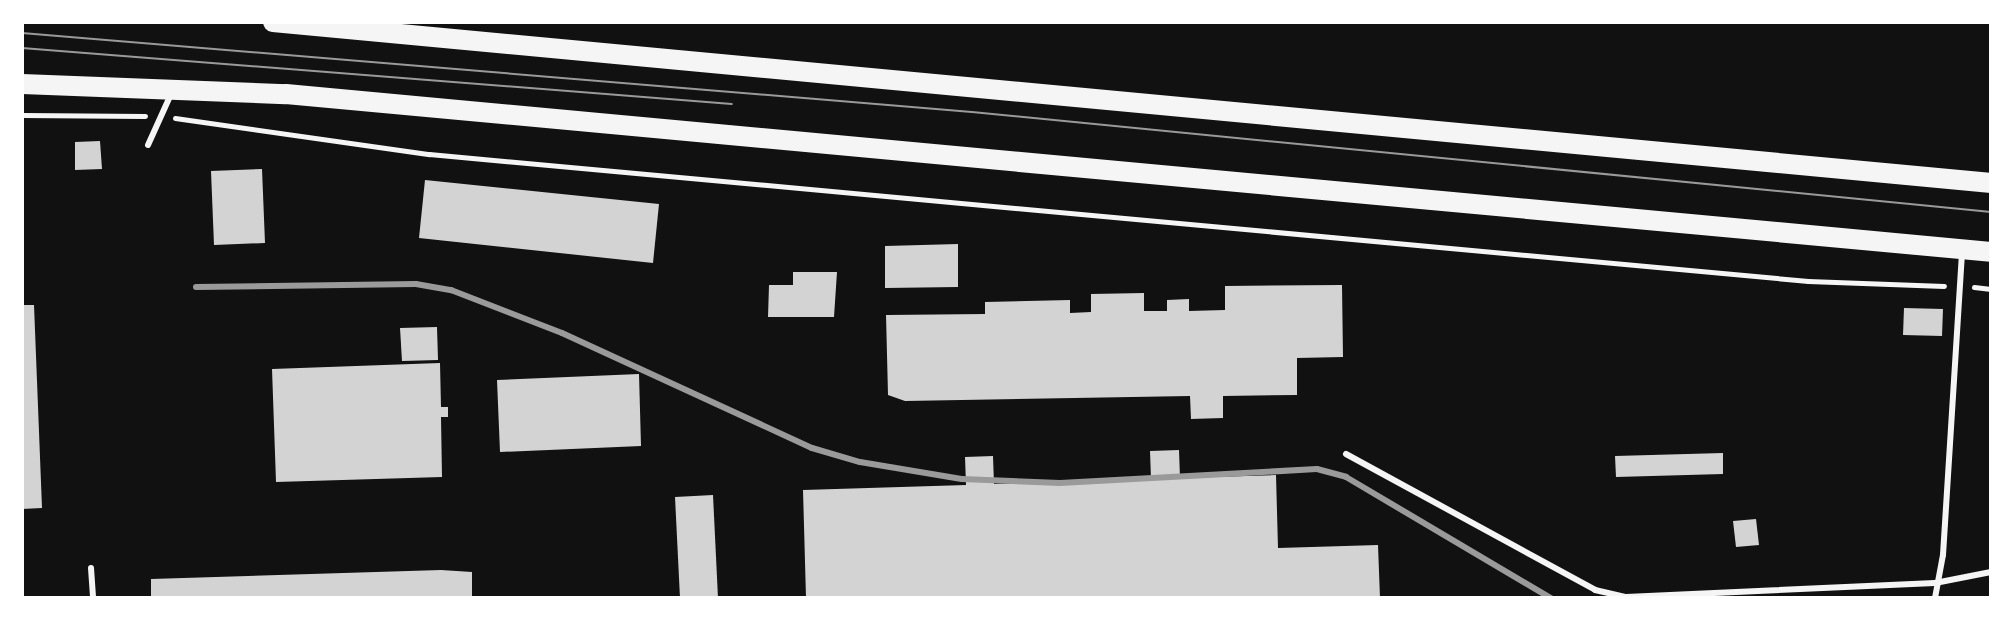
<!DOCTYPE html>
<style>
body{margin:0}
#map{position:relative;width:2013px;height:620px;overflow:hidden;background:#111;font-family:"Roboto Serif",serif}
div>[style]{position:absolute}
.building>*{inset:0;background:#d3d3d3}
.path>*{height:5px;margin:-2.5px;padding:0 2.5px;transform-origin:2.5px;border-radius:2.5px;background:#f5f5f5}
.service>*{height:6px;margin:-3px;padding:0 3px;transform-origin:3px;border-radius:3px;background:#f5f5f5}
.primary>*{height:20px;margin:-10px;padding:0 10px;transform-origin:10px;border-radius:10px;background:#f5f5f5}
.tram>*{height:2px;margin:-1px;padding:0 1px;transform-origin:1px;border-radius:1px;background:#9a9a9a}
.rail>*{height:6px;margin:-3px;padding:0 3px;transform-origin:3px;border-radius:3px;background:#9a9a9a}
span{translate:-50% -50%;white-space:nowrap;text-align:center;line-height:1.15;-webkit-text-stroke:7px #fff;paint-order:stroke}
.frame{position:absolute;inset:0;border:24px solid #fff;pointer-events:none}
</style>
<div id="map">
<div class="building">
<i style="clip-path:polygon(100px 141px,102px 169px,75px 170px,75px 142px)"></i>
<i style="clip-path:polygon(262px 169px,265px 243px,214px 245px,211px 171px)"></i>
<i style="clip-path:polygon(425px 180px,659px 204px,653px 263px,419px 238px)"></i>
<i style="clip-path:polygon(958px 244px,958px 287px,885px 288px,885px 246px)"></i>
<i style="clip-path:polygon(793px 272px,837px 272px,834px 317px,768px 317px,769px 285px,793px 285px)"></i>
<i style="clip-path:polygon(1342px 285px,1343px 357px,1297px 358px,1297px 395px,1223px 396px,1223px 418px,1191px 419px,1190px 396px,905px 401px,888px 395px,886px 315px,985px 314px,985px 302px,1070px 300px,1070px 313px,1091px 312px,1091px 294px,1144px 293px,1144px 311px,1167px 311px,1167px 300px,1189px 299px,1189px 311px,1225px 310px,1225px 286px)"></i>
<i style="clip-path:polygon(22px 305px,34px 305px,42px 508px,22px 509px)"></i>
<i style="clip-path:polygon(1904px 308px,1943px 309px,1942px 336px,1903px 335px)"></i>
<i style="clip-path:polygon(437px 327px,438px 360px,402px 361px,400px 328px)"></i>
<i style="clip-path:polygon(440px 363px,441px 407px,448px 407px,448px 417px,441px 417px,442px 477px,276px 482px,272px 369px)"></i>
<i style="clip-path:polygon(639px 374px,641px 446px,500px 452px,497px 380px)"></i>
<i style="clip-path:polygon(1179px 450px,1180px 478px,1276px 475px,1278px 548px,1378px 545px,1380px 598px,806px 598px,803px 490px,966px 485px,965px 457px,993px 456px,994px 484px,1151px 479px,1150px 451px)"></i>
<i style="clip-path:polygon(1723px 453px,1723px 474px,1616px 477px,1615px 456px)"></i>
<i style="clip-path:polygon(713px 495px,718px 598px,680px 598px,675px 497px)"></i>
<i style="clip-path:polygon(1756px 519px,1759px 545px,1736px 547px,1733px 521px)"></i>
<i style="clip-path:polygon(441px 570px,472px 572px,472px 598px,151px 598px,151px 579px)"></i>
</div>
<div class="path">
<i style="left:22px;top:115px;width:123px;rotate:0.5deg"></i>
<i style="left:175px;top:118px;width:257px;rotate:8.1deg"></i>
<i style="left:429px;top:154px;width:1385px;rotate:5.26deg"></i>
<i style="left:1808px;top:281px;width:136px;rotate:2.1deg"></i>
<i style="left:1974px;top:287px;width:17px;rotate:7deg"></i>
</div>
<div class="service">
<i style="left:148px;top:145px;width:56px;rotate:-65.7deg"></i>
<i style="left:1346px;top:454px;width:284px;rotate:28.6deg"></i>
<i style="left:1595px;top:590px;width:32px;rotate:13deg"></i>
<i style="left:1626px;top:597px;width:309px;rotate:-2.6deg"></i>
<i style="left:1935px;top:583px;width:57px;rotate:-11.1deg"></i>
<i style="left:91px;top:568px;width:30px;rotate:86deg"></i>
<i style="left:1935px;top:598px;width:44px;rotate:-79.5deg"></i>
<i style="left:1943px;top:555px;width:305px;rotate:-86.4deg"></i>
</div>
<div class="primary">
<i style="left:273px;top:22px;width:1726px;rotate:5.35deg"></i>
<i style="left:22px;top:84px;width:264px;rotate:2.2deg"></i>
<i style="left:286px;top:94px;width:1712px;rotate:5.29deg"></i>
</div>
<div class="tram">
<i style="left:22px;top:33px;width:953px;rotate:4.75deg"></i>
<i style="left:972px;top:112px;width:1024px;rotate:5.6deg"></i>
<i style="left:22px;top:48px;width:712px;rotate:4.51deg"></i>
</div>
<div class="rail">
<i style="left:196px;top:287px;width:220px;rotate:-0.8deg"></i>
<i style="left:416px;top:284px;width:36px;rotate:10deg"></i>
<i style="left:451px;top:290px;width:119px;rotate:21.2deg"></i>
<i style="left:562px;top:333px;width:275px;rotate:24.7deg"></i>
<i style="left:812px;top:448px;width:50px;rotate:16.3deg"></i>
<i style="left:860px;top:462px;width:103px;rotate:9.5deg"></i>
<i style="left:962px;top:479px;width:98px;rotate:2.3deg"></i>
<i style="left:1060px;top:483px;width:257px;rotate:-3.1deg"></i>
<i style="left:1317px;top:469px;width:30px;rotate:15deg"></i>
<i style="left:1346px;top:477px;width:238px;rotate:30.6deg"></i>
</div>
<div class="frame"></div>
</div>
